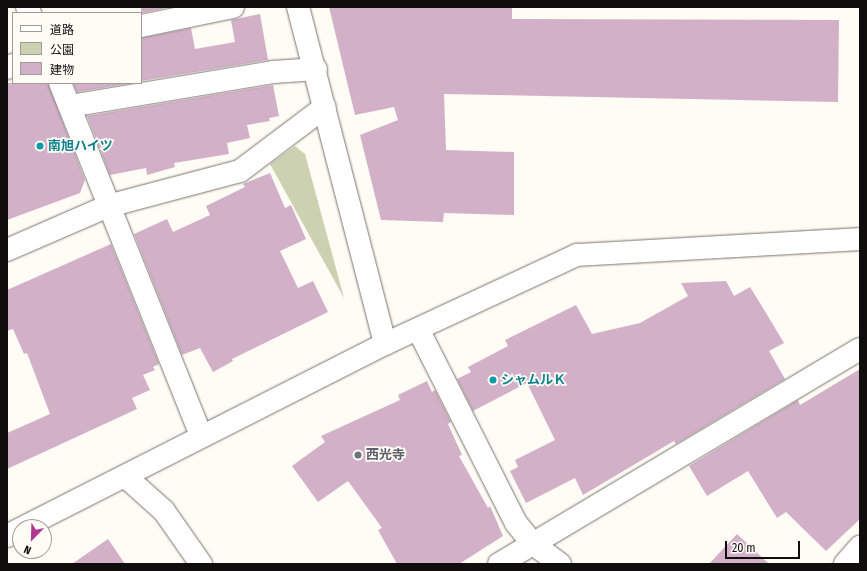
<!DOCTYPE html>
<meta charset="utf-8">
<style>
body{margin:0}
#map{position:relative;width:867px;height:571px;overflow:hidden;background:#fffbf5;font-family:"Fira Sans Condensed","Noto Sans JP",sans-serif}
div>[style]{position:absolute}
.green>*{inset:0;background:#cbd1b1}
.building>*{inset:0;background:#d2b0c8}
.roads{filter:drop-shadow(0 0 1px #78746d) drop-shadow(0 0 1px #78746d)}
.minor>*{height:22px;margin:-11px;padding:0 11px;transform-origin:11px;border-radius:11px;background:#fff}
.dots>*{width:11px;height:11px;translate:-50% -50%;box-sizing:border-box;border:2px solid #fffbf5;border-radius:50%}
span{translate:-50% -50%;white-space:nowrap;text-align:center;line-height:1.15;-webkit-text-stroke:3.5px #fffbf5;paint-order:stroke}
.culture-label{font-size:13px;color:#0d838f;font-weight:700}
.left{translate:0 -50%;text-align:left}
.worship-label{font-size:13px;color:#5b616d;font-weight:700}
.frame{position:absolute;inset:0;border:8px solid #100e0c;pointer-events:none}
.legend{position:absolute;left:12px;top:12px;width:130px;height:72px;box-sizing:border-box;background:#fffbf5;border:1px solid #9f9c98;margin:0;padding:5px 7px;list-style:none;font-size:12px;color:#100e0c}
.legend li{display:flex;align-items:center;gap:8px;height:20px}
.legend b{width:20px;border:1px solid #9f9c98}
.north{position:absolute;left:12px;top:519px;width:40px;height:40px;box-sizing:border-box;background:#fffbf5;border:1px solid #9f9c98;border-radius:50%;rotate:203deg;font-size:11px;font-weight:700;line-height:16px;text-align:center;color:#100e0c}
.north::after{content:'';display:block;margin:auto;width:14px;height:18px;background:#af3990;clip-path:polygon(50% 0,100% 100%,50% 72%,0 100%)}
.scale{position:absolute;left:725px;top:541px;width:75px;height:18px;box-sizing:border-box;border:2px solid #100e0c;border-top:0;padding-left:5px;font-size:12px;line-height:14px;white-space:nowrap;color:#100e0c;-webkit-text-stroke:3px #fffbf5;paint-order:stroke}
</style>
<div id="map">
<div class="green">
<i style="clip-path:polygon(295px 146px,305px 154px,344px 298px,270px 164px)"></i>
</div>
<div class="building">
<i style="clip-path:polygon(141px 7px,171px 7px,141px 13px)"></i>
<i style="clip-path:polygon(329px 7px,512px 7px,512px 19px,839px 20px,838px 102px,444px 94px,446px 150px,514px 152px,514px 215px,444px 213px,443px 222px,381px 220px,360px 135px,398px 120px,394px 107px,355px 115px)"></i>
<i style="clip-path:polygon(260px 14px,268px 60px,141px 81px,141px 38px,191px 28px,195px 49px,235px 42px,231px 20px)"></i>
<i style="clip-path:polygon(7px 83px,48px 83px,85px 180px,80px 193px,7px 220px)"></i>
<i style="clip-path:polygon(73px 83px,132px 83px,77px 92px)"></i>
<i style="clip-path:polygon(273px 85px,279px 116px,269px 118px,270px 121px,247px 125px,250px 138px,227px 143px,229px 154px,174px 163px,175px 167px,147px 175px,146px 168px,110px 175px,87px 116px)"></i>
<i style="clip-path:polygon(270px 173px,285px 208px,291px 205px,306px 239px,280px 251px,298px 288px,313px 281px,328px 312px,232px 359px,233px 361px,213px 372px,200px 348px,182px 355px,134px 234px,167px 219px,173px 232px,210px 215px,206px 206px,245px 187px,243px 184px)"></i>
<i style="clip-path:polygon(111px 244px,159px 364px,153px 367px,155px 370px,143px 375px,150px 390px,132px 398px,137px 409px,7px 469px,7px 433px,50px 414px,27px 353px,24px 354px,13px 329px,7px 331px,7px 290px)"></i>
<i style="clip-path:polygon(726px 281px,734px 296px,750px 287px,763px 308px,784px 343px,769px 351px,785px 379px,676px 444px,674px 441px,583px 495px,575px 478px,526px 503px,510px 471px,518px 467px,515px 460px,555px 440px,527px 383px,473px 411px,457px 379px,471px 372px,468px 367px,508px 346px,505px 340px,576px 305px,592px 334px,640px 323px,688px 296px,681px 283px)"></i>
<i style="clip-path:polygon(860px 369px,860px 519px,826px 551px,786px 512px,777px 518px,748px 471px,707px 496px,689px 466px,798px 400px,800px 405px)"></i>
<i style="clip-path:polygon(427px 381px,432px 392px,435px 390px,451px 422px,448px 424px,462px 455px,459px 456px,488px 508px,490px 506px,503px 536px,459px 564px,397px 564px,378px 530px,382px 528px,348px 481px,318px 502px,292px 466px,325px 442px,321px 436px,400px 400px,398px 395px)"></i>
<i style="clip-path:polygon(737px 534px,769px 564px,709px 564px)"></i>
<i style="clip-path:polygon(108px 539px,125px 564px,72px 564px)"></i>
</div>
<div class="roads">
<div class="minor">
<i style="left:27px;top:7px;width:7px;rotate:63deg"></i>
<i style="left:298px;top:7px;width:348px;rotate:75.5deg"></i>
<i style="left:141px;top:26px;width:94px;rotate:-11.7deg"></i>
<i style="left:7px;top:68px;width:7px;rotate:-27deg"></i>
<i style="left:60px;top:83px;width:380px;rotate:68.2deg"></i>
<i style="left:70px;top:106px;width:207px;rotate:-9.5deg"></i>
<i style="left:274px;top:72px;width:42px;rotate:-4.1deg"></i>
<i style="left:7px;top:250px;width:110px;rotate:-23.5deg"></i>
<i style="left:108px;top:206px;width:137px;rotate:-14.9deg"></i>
<i style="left:240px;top:171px;width:106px;rotate:-37deg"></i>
<i style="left:418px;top:329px;width:217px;rotate:63.2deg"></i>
<i style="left:516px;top:523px;width:26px;rotate:51deg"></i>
<i style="left:532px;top:543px;width:35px;rotate:37deg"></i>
<i style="left:126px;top:477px;width:51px;rotate:41.8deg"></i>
<i style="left:164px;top:511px;width:65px;rotate:55.1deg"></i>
<i style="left:24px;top:527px;width:405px;rotate:-26.9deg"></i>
<i style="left:385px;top:344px;width:212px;rotate:-24.9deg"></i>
<i style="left:577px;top:255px;width:283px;rotate:-3.2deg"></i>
<i style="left:7px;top:536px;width:15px;rotate:-28deg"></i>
<i style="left:499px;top:564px;width:420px;rotate:-30.8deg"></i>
<i style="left:845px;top:564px;width:23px;rotate:-49deg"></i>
</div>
</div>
<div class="dots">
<i style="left:40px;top:146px;background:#0f9aa8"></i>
<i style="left:493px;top:380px;background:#0f9aa8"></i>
<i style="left:358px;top:455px;background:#6b7280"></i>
</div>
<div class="culture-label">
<span class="left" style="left:48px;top:146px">南旭ハイツ</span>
<span class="left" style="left:501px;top:380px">シャムルＫ</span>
</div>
<div class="worship-label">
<span class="left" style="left:366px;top:455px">西光寺</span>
</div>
<div class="frame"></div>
<ul class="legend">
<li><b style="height:5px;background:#fff"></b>道路</li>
<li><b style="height:11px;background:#cbd1b1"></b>公園</li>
<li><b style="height:11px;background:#d2b0c8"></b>建物</li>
</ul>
<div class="north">N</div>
<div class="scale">20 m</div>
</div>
